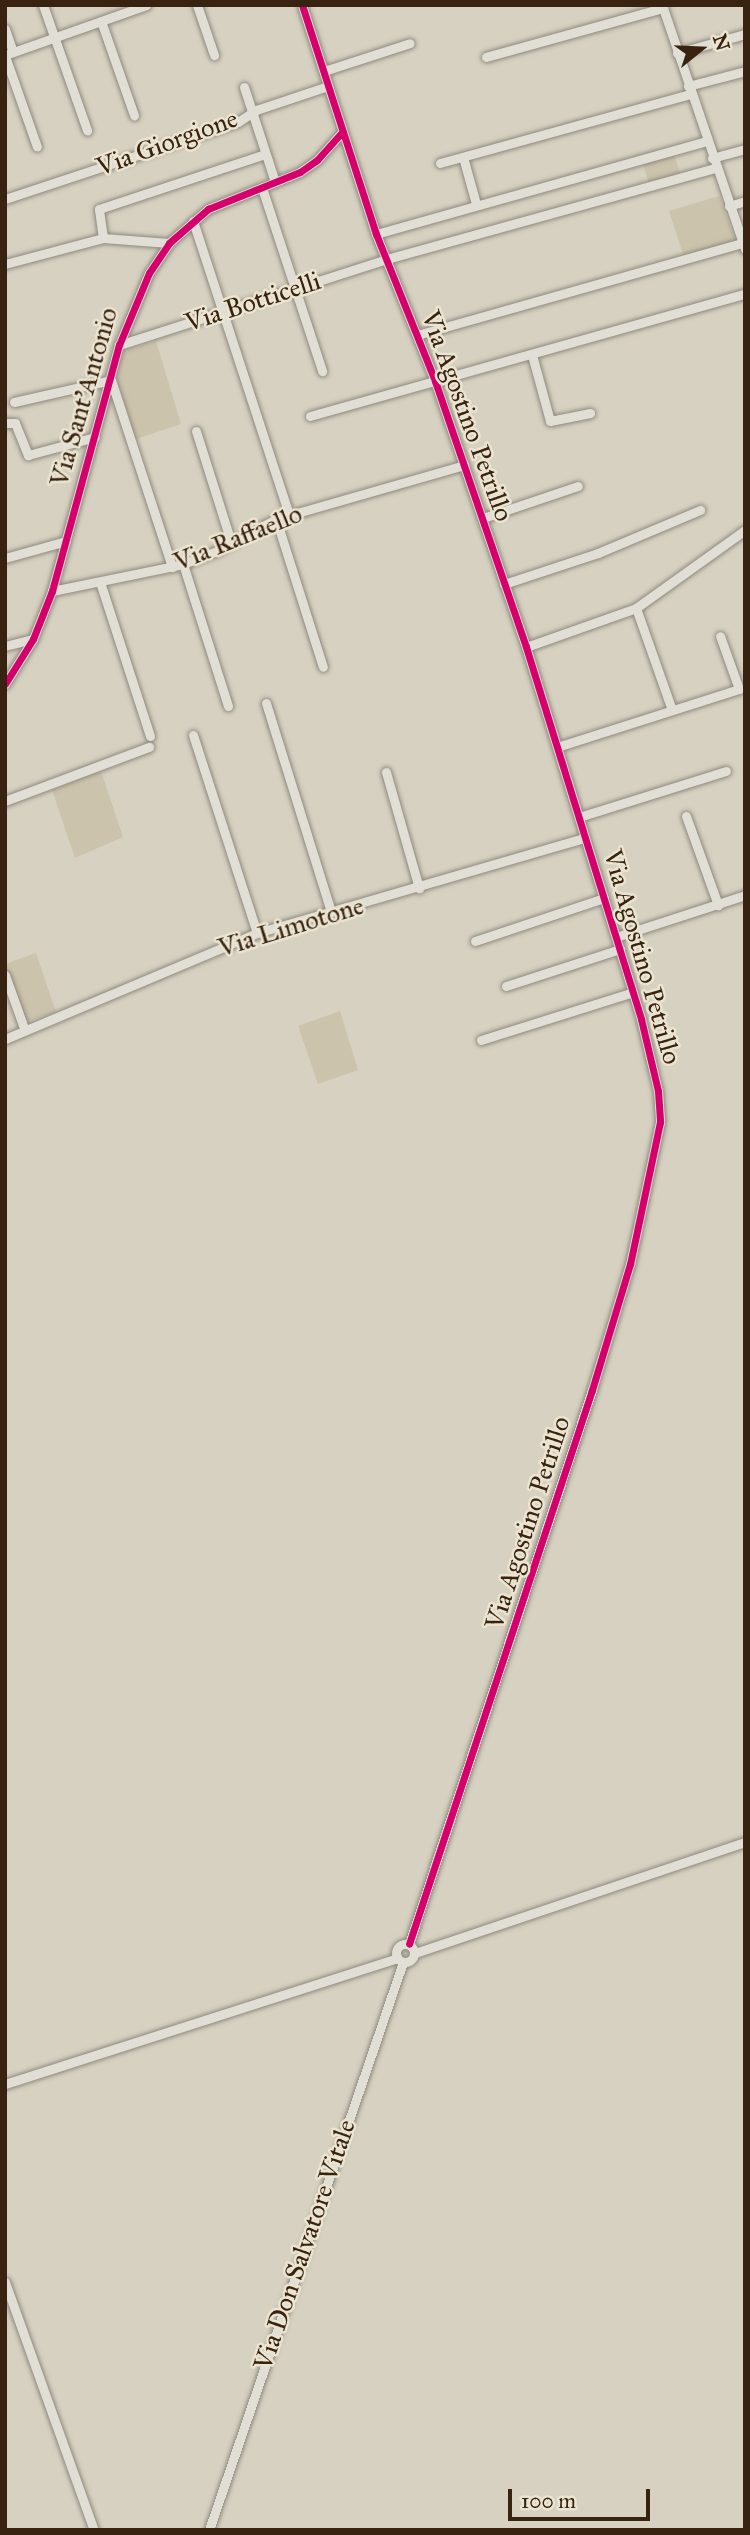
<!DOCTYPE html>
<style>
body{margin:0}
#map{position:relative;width:750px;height:2535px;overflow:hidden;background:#d6d1c1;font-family:"IM FELL Great Primer",serif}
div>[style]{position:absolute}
.green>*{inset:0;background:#ccc3ac}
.roads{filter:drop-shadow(0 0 2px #8f897e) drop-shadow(0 0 2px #8f897e)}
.minor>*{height:9px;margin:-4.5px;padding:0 4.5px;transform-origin:4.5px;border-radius:4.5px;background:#e0ded5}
.minor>.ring{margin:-4.5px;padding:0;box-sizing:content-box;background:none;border:9px solid #e0ded5;border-radius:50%}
.cycleway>*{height:7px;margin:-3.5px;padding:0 3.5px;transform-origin:3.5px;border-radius:3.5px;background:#d6006c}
span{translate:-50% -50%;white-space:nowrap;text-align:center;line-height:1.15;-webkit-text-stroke:5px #eae4d1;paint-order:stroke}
.street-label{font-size:26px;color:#382210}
.frame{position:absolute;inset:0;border:7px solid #382210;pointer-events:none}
.north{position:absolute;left:666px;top:14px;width:70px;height:70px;-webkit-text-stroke:5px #eae4d1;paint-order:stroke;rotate:72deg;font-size:19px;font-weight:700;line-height:28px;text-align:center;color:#382210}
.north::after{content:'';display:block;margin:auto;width:24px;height:32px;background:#382210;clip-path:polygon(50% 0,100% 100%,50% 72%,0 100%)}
.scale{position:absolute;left:508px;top:2489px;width:142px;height:32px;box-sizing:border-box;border:4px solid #382210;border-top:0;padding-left:9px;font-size:21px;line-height:24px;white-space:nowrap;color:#382210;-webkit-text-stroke:5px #eae4d1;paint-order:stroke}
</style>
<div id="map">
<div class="green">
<i style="clip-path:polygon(674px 155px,681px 175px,649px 184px,643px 163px)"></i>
<i style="clip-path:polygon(719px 196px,736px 242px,684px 257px,669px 211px)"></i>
<i style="clip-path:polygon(156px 341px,181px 424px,136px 439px,116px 376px,124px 351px)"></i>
<i style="clip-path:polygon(101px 771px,123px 837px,75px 858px,52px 790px)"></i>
<i style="clip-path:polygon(36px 953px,56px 1012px,25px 1022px,5px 964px)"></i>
<i style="clip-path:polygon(340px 1011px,358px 1070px,318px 1084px,298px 1026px)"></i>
</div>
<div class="roads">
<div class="minor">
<i style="left:43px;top:5px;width:133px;rotate:70.6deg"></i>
<i style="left:197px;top:5px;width:53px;rotate:71.2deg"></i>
<i style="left:302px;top:5px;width:241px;rotate:72.1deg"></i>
<i style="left:376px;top:234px;width:158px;rotate:68.1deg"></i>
<i style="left:435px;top:381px;width:281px;rotate:71.1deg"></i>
<i style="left:526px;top:647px;width:389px;rotate:72.8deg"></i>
<i style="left:641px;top:1019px;width:74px;rotate:76.7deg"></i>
<i style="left:658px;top:1091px;width:31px;rotate:86deg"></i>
<i style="left:660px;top:1122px;width:145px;rotate:101.9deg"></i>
<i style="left:630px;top:1264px;width:132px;rotate:106.8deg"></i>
<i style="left:592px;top:1390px;width:583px;rotate:108.28deg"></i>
<i style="left:662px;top:5px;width:258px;rotate:71.2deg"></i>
<i style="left:101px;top:21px;width:100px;rotate:70.7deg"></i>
<i style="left:5px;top:29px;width:24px;rotate:71deg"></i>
<i style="left:677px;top:53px;width:71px;rotate:-15.6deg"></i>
<i style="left:5px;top:55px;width:150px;rotate:-19.5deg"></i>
<i style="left:5px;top:56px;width:96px;rotate:70.6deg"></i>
<i style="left:486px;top:57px;width:184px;rotate:-15.5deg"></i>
<i style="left:324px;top:71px;width:90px;rotate:-18deg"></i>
<i style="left:688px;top:86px;width:59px;rotate:-14.7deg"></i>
<i style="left:244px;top:87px;width:100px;rotate:71.9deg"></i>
<i style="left:463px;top:157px;width:49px;rotate:74.5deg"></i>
<i style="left:712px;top:158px;width:34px;rotate:-15deg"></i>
<i style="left:440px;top:163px;width:260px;rotate:-15.4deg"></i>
<i style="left:262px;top:188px;width:193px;rotate:71.8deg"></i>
<i style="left:5px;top:199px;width:245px;rotate:-18.3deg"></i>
<i style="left:238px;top:122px;width:22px;rotate:-34deg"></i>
<i style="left:256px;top:110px;width:76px;rotate:-18.4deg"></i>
<i style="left:729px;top:206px;width:17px;rotate:-17deg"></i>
<i style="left:193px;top:221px;width:309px;rotate:71.9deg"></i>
<i style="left:376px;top:234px;width:343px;rotate:-15.7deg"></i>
<i style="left:103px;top:238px;width:29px;rotate:-98deg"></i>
<i style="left:99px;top:209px;width:175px;rotate:-18.3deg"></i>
<i style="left:5px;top:264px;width:101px;rotate:-14.9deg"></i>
<i style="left:103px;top:238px;width:66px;rotate:4.3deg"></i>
<i style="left:417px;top:335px;width:339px;rotate:-15.8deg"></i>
<i style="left:119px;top:345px;width:281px;rotate:-17.8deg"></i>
<i style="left:387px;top:259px;width:341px;rotate:-15.5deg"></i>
<i style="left:532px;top:355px;width:68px;rotate:74.7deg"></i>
<i style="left:550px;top:421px;width:41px;rotate:-11.3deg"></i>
<i style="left:14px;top:402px;width:99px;rotate:-12.8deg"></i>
<i style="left:111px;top:380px;width:197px;rotate:71.9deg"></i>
<i style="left:310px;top:416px;width:452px;rotate:-15.7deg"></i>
<i style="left:5px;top:423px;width:10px"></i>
<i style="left:15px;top:423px;width:35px;rotate:68deg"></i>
<i style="left:28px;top:455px;width:69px;rotate:-15deg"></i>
<i style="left:196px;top:431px;width:116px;rotate:72.5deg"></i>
<i style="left:483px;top:518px;width:100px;rotate:-18.6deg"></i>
<i style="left:276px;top:519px;width:155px;rotate:72.4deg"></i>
<i style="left:5px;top:558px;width:63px;rotate:-15.6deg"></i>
<i style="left:183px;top:564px;width:149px;rotate:72.4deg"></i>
<i style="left:100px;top:582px;width:162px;rotate:72deg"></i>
<i style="left:504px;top:584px;width:99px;rotate:-18.3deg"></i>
<i style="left:598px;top:553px;width:111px;rotate:-22.9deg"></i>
<i style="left:52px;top:591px;width:134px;rotate:-11.6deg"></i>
<i style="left:183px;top:564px;width:36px;rotate:-21deg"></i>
<i style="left:217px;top:551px;width:67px;rotate:-28.5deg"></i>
<i style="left:276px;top:519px;width:196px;rotate:-16deg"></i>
<i style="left:636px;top:608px;width:108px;rotate:70.6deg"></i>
<i style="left:5px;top:646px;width:29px;rotate:-14deg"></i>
<i style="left:526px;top:647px;width:117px;rotate:-19.5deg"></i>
<i style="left:636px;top:608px;width:134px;rotate:-35.6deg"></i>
<i style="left:5px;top:684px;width:53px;rotate:-58.1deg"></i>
<i style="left:33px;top:639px;width:52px;rotate:-68.4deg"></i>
<i style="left:52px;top:591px;width:255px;rotate:-74.8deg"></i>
<i style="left:119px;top:345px;width:78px;rotate:-67.4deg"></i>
<i style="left:149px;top:273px;width:36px;rotate:-56deg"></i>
<i style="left:169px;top:243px;width:52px;rotate:-41.1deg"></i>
<i style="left:208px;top:209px;width:99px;rotate:-21.9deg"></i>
<i style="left:300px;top:172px;width:21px;rotate:-35deg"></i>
<i style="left:317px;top:160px;width:38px;rotate:-48deg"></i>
<i style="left:266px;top:703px;width:219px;rotate:72.7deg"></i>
<i style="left:193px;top:735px;width:208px;rotate:72.1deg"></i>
<i style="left:557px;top:747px;width:191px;rotate:-17.7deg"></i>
<i style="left:739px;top:689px;width:56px;rotate:-109.7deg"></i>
<i style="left:386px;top:772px;width:121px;rotate:74.1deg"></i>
<i style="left:5px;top:801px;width:154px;rotate:-20.6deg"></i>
<i style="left:686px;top:816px;width:95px;rotate:70.2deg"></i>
<i style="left:579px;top:817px;width:154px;rotate:-17.4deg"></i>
<i style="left:616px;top:937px;width:136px;rotate:-18deg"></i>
<i style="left:475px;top:941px;width:136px;rotate:-18.4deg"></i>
<i style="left:5px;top:975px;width:59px;rotate:70.3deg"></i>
<i style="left:506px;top:986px;width:120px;rotate:-18deg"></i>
<i style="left:5px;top:1039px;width:273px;rotate:-22.8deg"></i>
<i style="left:257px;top:933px;width:341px;rotate:-16.2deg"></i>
<i style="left:481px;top:1040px;width:159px;rotate:-17.5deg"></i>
<i class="ring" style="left:396px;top:1944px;width:9px;height:9px"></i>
<i style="left:415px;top:1953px;width:348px;rotate:-18.6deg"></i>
<i style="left:5px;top:2084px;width:412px;rotate:-17.8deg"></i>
<i style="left:5px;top:2282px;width:263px;rotate:70.3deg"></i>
<i style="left:209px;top:2530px;width:600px;rotate:-71.14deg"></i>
</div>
</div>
<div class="cycleway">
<i style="left:302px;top:5px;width:241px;rotate:72.1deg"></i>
<i style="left:376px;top:234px;width:158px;rotate:68.1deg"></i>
<i style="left:435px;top:381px;width:281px;rotate:71.1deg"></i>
<i style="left:526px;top:647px;width:389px;rotate:72.8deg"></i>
<i style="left:641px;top:1019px;width:74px;rotate:76.7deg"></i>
<i style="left:658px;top:1091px;width:31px;rotate:86deg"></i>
<i style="left:660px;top:1122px;width:145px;rotate:101.9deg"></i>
<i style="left:630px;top:1264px;width:132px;rotate:106.8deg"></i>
<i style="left:592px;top:1390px;width:583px;rotate:108.28deg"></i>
<i style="left:5px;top:684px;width:53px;rotate:-58.1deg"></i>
<i style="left:33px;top:639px;width:52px;rotate:-68.4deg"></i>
<i style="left:52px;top:591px;width:255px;rotate:-74.8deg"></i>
<i style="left:119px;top:345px;width:78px;rotate:-67.4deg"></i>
<i style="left:149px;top:273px;width:36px;rotate:-56deg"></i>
<i style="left:169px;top:243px;width:52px;rotate:-41.1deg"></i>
<i style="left:208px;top:209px;width:99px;rotate:-21.9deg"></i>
<i style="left:300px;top:172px;width:21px;rotate:-35deg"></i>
<i style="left:317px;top:160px;width:38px;rotate:-48deg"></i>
</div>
<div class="street-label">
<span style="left:167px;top:143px;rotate:-20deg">Via Giorgione</span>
<span style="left:253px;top:302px;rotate:-18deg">Via Botticelli</span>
<span style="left:84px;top:397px;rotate:-74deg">Via Sant'Antonio</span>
<span style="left:467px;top:416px;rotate:70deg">Via Agostino Petrillo</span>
<span style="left:238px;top:538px;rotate:-22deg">Via Raffaello</span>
<span style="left:291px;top:927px;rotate:-17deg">Via Limotone</span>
<span style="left:642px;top:957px;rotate:74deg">Via Agostino Petrillo</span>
<span style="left:528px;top:1523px;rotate:-72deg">Via Agostino Petrillo</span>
<span style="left:305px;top:2245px;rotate:-71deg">Via Don Salvatore Vitale</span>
</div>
<div class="frame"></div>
<div class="north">N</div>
<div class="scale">100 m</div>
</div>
